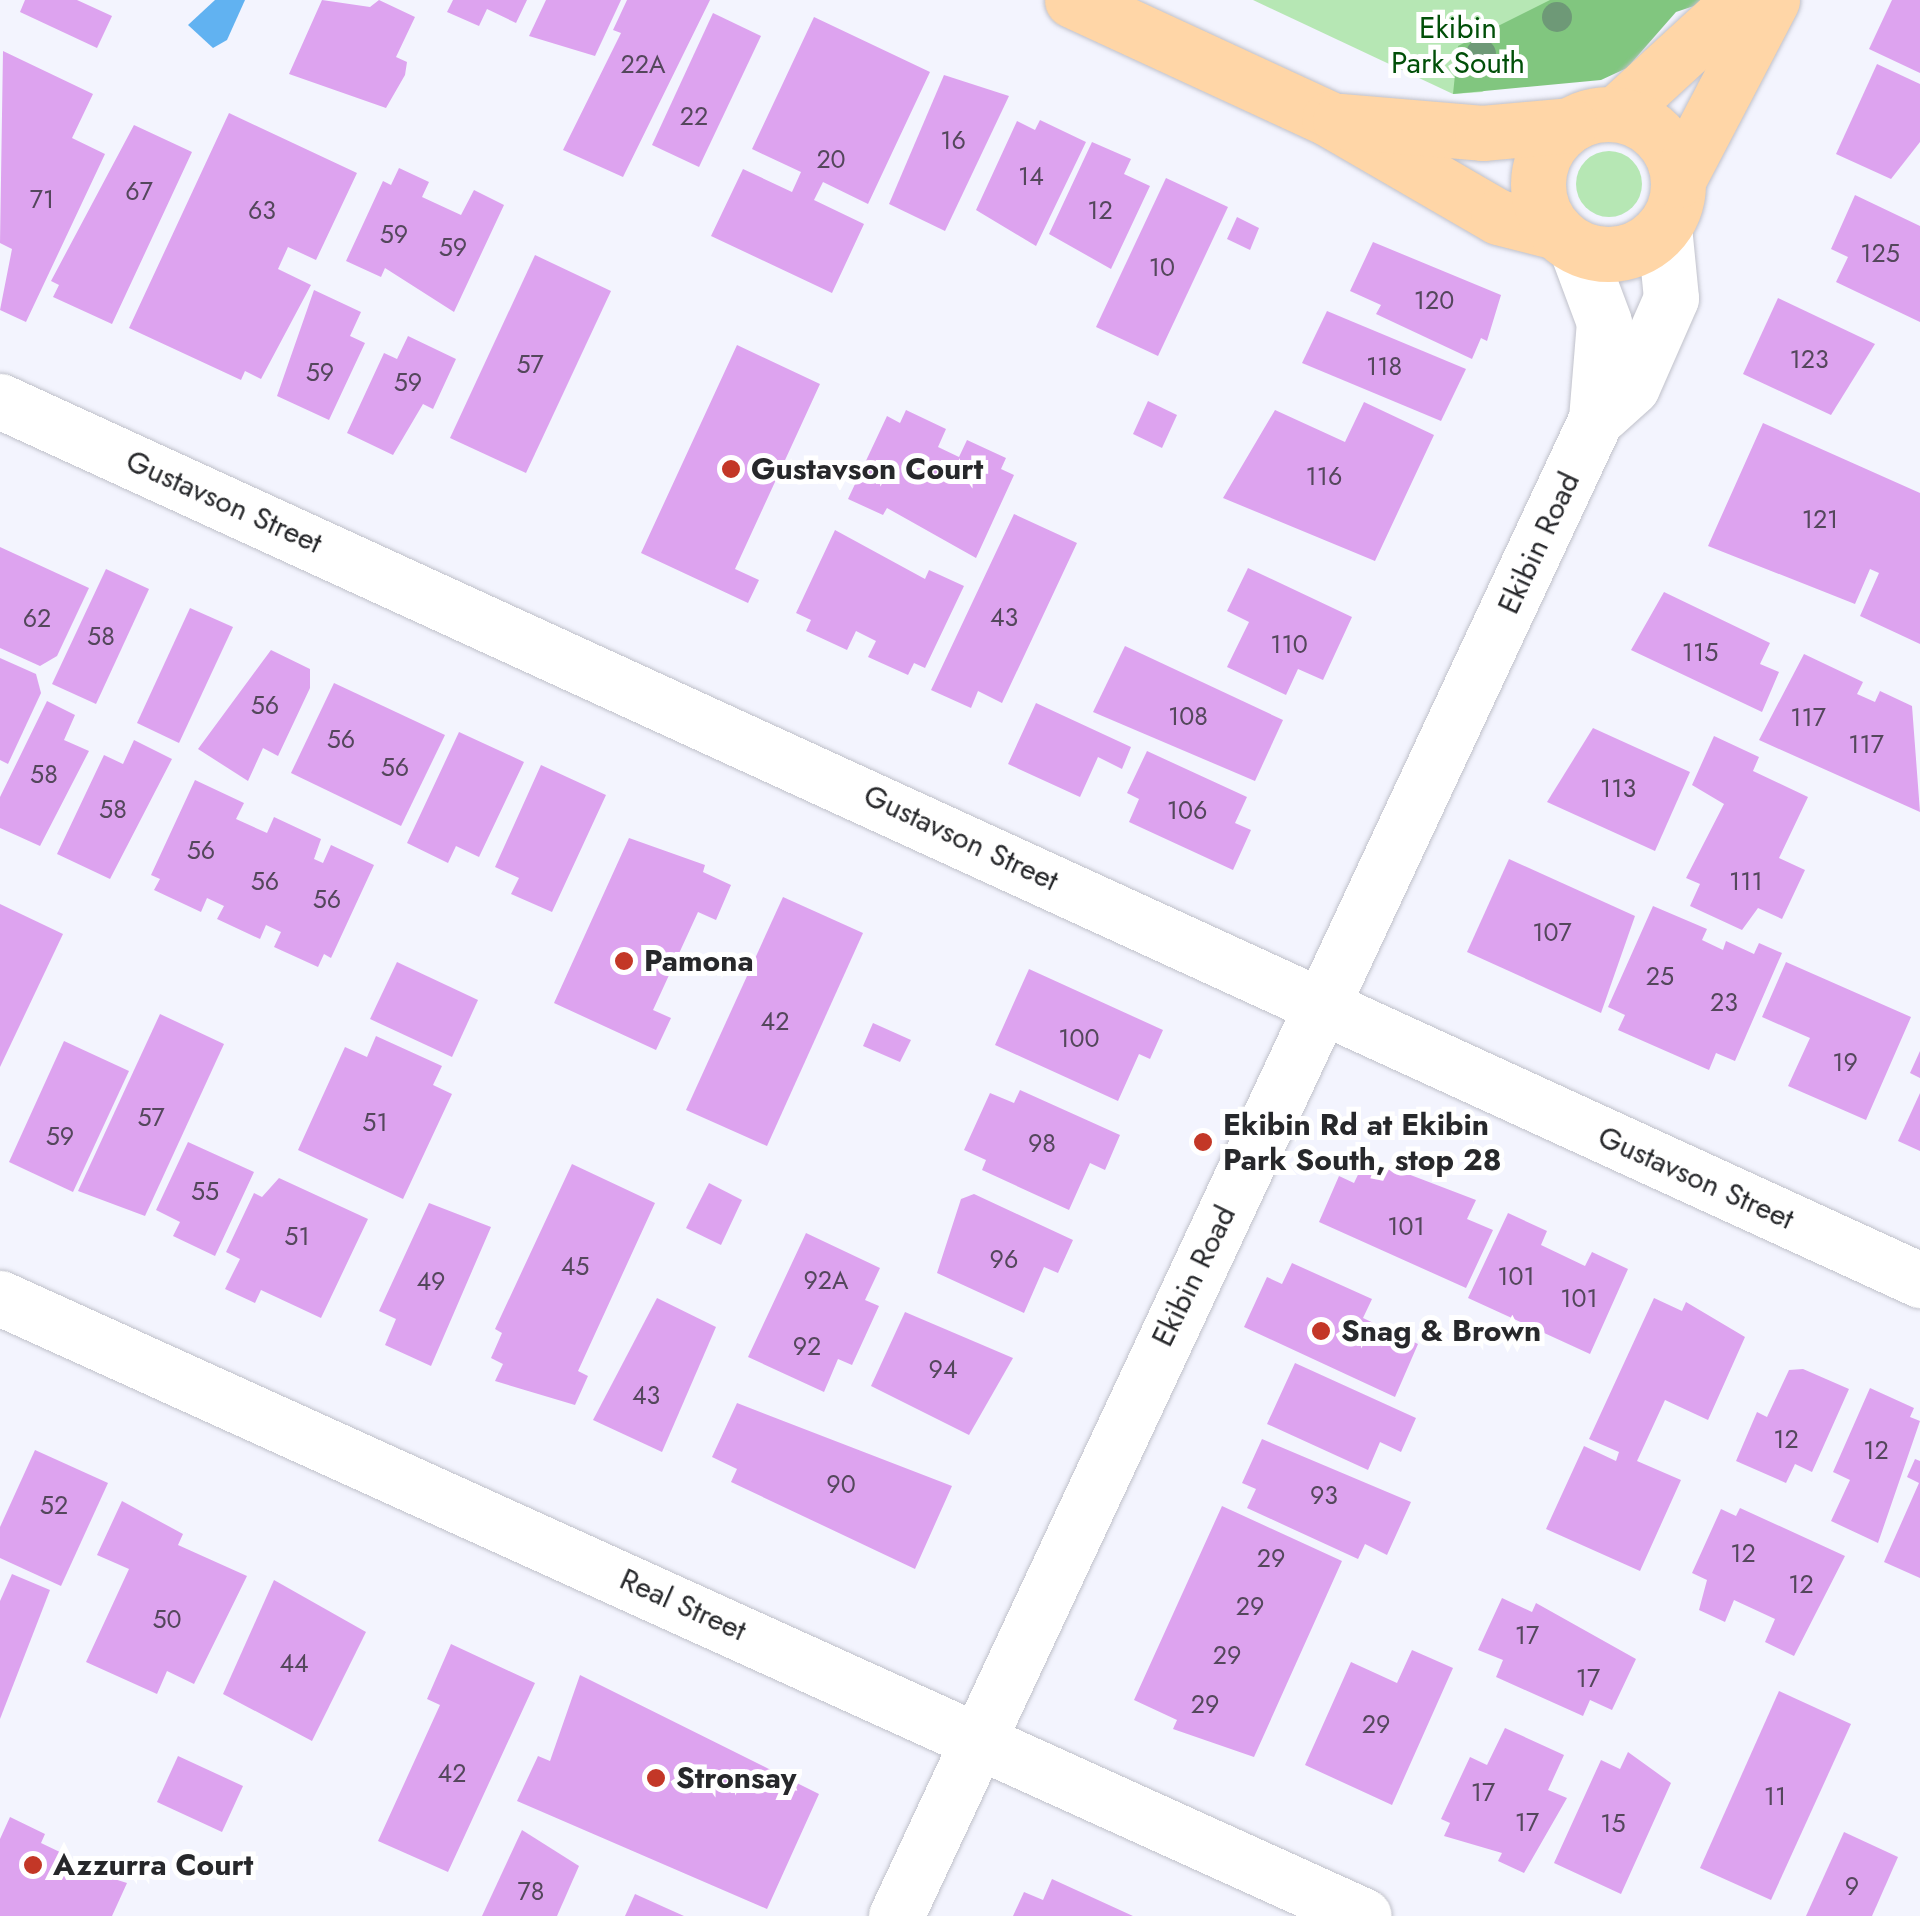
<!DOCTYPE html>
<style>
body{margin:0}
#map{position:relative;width:1920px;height:1916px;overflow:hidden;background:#f3f4fe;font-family:Jost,sans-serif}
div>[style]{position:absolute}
.green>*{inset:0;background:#b6e7b4}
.round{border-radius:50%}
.forest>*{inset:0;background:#81c67f}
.water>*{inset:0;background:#61b2f1}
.building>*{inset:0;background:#dda3ef}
.roads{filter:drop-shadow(0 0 2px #c0c1ca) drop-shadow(0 0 2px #c0c1ca)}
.minor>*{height:55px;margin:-27.5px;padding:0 27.5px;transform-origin:27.5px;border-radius:27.5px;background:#fff}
.major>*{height:55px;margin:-27.5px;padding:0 27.5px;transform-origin:27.5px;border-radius:27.5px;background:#ffd6a7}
.major>.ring{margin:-27.5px;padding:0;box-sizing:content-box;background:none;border:55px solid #ffd6a7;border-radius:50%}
.trees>*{width:30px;height:30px;margin:-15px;border-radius:50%;background:#6e9977}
.dots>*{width:28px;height:28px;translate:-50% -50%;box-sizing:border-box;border:5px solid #fff;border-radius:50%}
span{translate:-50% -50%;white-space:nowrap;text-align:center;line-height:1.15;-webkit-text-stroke:10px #fff;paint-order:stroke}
.number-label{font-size:25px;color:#54475c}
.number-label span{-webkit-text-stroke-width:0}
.park-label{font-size:30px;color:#014f08}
.poi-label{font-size:30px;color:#27282b;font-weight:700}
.left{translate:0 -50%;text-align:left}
.street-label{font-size:30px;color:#27282b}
</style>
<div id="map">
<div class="green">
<i style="clip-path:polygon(1253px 0,1654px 0,1482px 92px,1453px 94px)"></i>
<i class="round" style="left:1576px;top:151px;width:66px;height:66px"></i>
</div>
<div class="forest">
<i style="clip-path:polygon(1550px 0,1712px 0,1676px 12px,1627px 68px,1601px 80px,1453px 94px,1458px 46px)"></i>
</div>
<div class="water">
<i style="clip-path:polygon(215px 0,245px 0,227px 40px,213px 48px,188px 25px)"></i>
</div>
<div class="building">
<i style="clip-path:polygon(25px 0,77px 0,112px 16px,97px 48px,20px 12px)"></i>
<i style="clip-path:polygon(322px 0,370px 7px,379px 0,415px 17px,396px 57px,407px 62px,405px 75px,386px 108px,289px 74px)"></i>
<i style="clip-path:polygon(453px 0,527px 0,516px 23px,487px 9px,479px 26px,447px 12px)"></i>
<i style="clip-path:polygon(546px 0,621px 0,595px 56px,529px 36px)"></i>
<i style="clip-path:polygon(627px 0,710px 0,623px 177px,563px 150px,621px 33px,613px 30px)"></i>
<i style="clip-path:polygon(1892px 0,1920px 0,1920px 73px,1869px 49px)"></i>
<i style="clip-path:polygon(713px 13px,761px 36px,699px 167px,652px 145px)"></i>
<i style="clip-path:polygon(814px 17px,930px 72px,868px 204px,823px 182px,814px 200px,864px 224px,832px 293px,711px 236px,743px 169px,792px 192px,801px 172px,752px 149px)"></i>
<i style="clip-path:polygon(3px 51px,93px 94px,72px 138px,105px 154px,26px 322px,0 310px,12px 249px,0 243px)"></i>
<i style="clip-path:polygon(1877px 64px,1920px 84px,1920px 142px,1891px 179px,1836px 154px)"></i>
<i style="clip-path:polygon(944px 75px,1009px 96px,945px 231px,889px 204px)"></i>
<i style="clip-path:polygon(229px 113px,357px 173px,316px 260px,288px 247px,278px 269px,311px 285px,261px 379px,245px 371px,241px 380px,129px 328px)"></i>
<i style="clip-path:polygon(1040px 120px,1086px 142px,1036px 246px,976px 210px,1017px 121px,1035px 130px)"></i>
<i style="clip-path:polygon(134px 125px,192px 152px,112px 324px,53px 297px,59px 285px,51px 281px)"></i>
<i style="clip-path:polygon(1092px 142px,1131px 159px,1124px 174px,1150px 186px,1111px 269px,1049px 234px)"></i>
<i style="clip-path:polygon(399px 168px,429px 182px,422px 197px,461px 215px,474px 190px,504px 205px,454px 312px,385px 268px,381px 277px,346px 261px,383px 181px,391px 185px)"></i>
<i style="clip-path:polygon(1166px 178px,1228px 207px,1158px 356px,1096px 327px)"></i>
<i style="clip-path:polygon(1855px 195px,1920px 226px,1920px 322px,1836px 282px,1848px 257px,1831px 249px)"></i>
<i style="clip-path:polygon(1237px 217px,1259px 228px,1250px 250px,1227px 239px)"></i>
<i style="clip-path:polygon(1373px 242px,1501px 295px,1487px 341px,1481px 338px,1472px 359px,1376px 314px,1381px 305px,1350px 291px)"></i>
<i style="clip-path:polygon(535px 255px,611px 291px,526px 473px,450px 438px)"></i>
<i style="clip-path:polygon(314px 290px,361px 312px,350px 336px,365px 343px,329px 420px,277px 396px)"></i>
<i style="clip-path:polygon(1778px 298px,1875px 344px,1831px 415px,1743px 374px)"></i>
<i style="clip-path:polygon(1327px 311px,1466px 369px,1441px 421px,1302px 363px)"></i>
<i style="clip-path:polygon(408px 336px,456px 359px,433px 409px,423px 404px,393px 455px,347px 433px,384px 353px,397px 359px)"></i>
<i style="clip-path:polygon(737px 345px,820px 384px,735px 569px,759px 580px,748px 603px,641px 553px)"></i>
<i style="clip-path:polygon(1148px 401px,1177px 415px,1162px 448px,1133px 434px)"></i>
<i style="clip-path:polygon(1364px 402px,1434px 435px,1375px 561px,1223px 498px,1275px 410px,1345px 442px)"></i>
<i style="clip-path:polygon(906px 410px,946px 429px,938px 447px,959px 457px,967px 440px,1006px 458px,1001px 469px,1014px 475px,976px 558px,887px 508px,883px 515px,848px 499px,887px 416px,900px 423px)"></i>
<i style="clip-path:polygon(1763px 423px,1920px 493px,1920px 644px,1860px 616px,1879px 573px,1870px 569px,1855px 604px,1708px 546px)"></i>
<i style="clip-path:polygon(1014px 514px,1077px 543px,1002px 703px,978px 691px,971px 708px,931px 690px)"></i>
<i style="clip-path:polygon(835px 530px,925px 579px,929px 570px,964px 586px,925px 668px,914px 663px,908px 675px,868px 657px,876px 641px,856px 631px,847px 650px,806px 631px,811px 620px,796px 613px)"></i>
<i style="clip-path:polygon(0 547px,89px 588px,57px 656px,40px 666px,0 648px)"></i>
<i style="clip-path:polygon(1248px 568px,1352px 617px,1323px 680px,1298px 669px,1286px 695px,1227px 667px,1249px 622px,1227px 611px)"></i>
<i style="clip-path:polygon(106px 569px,149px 589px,96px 704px,52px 684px)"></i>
<i style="clip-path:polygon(1664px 592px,1770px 643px,1760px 664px,1779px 672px,1762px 712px,1631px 650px)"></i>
<i style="clip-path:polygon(190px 608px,233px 627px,179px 743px,137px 723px)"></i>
<i style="clip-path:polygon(1125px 646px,1283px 720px,1255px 781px,1093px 712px)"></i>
<i style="clip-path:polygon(271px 650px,310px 669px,310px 688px,278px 756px,263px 748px,248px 781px,198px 749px)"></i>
<i style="clip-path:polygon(1804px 654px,1863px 682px,1857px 694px,1875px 702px,1880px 691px,1912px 706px,1920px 812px,1759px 740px)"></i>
<i style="clip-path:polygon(0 658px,36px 674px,41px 693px,8px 764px,0 760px)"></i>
<i style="clip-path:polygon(334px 683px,445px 735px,401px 826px,291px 773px)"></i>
<i style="clip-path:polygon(47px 701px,75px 715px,64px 740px,89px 751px,40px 846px,0 828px,0 797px)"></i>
<i style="clip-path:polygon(1036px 703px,1131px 747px,1122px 769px,1098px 757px,1080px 797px,1008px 764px)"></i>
<i style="clip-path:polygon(1593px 728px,1690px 772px,1655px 851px,1547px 802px)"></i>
<i style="clip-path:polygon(459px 732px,524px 762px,479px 857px,456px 846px,448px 863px,407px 843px)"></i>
<i style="clip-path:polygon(1714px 736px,1759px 757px,1753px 771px,1808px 797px,1779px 858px,1805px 870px,1782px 919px,1758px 908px,1742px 930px,1690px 906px,1700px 884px,1686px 878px,1724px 804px,1692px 785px)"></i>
<i style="clip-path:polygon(134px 740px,172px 759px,110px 879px,57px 854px,104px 755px,123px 764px)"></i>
<i style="clip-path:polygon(1147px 751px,1247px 797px,1235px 823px,1251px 830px,1233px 870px,1129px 822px,1139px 799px,1127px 793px)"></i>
<i style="clip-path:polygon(541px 765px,606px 795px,552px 912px,511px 894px,519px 878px,495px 867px)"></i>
<i style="clip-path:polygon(195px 780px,244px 803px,236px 819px,267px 833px,274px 817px,321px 839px,314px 859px,323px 863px,331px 845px,374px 865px,331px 958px,324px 954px,318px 967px,274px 947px,281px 932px,266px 925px,260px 939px,217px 919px,224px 906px,207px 898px,201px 912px,154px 890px,160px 879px,151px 875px)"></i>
<i style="clip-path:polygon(629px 838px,705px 865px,703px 872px,731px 885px,716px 920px,698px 912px,653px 1010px,671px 1018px,656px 1050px,554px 1003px)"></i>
<i style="clip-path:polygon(1509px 859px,1635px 916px,1601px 1013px,1467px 952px)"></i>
<i style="clip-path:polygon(783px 897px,863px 933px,767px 1146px,686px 1110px)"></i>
<i style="clip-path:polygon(0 904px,63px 934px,0 1067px)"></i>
<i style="clip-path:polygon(1653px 906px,1707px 929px,1702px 940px,1723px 950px,1726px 941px,1754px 954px,1759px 943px,1782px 953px,1735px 1061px,1716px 1053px,1709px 1070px,1618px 1030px,1625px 1015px,1608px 1007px)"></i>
<i style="clip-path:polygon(397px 962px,478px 1000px,452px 1057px,370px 1019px)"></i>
<i style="clip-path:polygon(1786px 962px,1911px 1017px,1866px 1120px,1788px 1086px,1810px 1038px,1762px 1017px)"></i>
<i style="clip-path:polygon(1029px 969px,1163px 1030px,1150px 1059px,1139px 1054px,1118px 1101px,995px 1045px)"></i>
<i style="clip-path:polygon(160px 1014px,224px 1044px,145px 1216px,78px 1191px)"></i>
<i style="clip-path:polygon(873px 1023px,911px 1040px,900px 1062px,863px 1046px)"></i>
<i style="clip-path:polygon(376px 1036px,442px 1066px,433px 1085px,452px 1094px,403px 1199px,298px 1150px,345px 1047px,367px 1057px)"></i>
<i style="clip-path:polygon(64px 1041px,129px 1071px,73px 1192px,9px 1162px)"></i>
<i style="clip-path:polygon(1920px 1051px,1920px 1078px,1910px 1073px)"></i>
<i style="clip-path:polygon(1020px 1090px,1120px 1135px,1105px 1170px,1090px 1163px,1069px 1210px,982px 1170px,986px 1160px,964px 1150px,990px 1093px,1014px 1103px)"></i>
<i style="clip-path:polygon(1920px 1093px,1920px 1151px,1898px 1141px)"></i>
<i style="clip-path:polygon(188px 1142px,254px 1172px,215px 1256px,173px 1236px,180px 1222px,156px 1210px)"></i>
<i style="clip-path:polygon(1366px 1158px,1476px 1200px,1467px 1219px,1493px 1230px,1466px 1288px,1319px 1222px,1339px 1176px,1354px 1183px)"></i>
<i style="clip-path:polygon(572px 1164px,655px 1203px,578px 1371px,588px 1376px,575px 1405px,495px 1381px,503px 1364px,491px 1358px,502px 1333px,495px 1329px)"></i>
<i style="clip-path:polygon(279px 1178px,368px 1219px,321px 1318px,261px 1290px,255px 1303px,225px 1289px,240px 1259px,226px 1252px,254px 1193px,262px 1197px)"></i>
<i style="clip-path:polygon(709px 1183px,742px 1200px,721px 1245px,686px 1228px)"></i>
<i style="clip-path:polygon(974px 1194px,1073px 1240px,1058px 1273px,1044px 1267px,1024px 1313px,937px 1273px,961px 1199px)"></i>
<i style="clip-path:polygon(429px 1203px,491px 1227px,431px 1366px,385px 1345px,396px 1319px,379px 1311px)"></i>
<i style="clip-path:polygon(1508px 1213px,1547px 1231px,1541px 1245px,1585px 1266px,1592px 1252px,1628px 1269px,1590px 1354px,1468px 1298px)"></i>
<i style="clip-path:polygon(806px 1233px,880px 1268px,865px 1300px,879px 1306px,852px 1365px,838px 1359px,824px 1392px,748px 1357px)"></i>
<i style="clip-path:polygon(1292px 1263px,1372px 1299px,1363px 1318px,1418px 1344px,1395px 1397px,1244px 1327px,1267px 1277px,1282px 1284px)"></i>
<i style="clip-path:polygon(657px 1298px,716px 1327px,662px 1452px,593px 1420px)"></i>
<i style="clip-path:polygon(1654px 1298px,1682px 1311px,1686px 1302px,1745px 1337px,1708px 1420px,1665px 1400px,1637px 1461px,1681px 1480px,1640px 1571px,1546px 1529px,1584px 1446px,1616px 1461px,1619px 1452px,1589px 1439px)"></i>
<i style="clip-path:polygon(905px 1312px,1013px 1358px,969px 1435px,871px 1386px)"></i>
<i style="clip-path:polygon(1295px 1363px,1416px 1418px,1401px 1452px,1380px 1442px,1368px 1470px,1267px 1424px)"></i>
<i style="clip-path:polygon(1803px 1369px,1849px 1389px,1812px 1472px,1795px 1464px,1786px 1483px,1736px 1461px,1757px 1412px,1767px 1417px,1789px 1370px)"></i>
<i style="clip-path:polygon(1870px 1388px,1914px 1408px,1910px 1417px,1920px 1421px,1878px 1543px,1831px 1521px,1850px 1480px,1833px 1472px)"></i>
<i style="clip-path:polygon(737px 1403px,952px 1486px,915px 1569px,731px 1482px,737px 1469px,712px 1457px)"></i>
<i style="clip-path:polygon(1262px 1439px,1411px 1502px,1387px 1555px,1365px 1544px,1358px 1559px,1247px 1508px,1256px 1489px,1242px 1483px)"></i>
<i style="clip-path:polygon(35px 1450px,108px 1483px,61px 1586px,0 1558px,0 1527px)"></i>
<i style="clip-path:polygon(1915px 1459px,1920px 1461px,1920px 1578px,1884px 1562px,1919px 1483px,1907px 1477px)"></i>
<i style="clip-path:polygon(122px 1501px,183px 1534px,178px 1545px,247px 1576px,194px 1684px,167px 1671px,157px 1694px,86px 1662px,129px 1569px,97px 1555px)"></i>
<i style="clip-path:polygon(1222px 1506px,1342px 1561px,1254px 1757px,1173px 1729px,1177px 1720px,1134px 1700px)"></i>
<i style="clip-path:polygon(1740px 1508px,1845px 1556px,1794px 1656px,1765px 1642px,1775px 1619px,1734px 1600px,1725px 1622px,1699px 1610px,1707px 1580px,1692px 1573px,1721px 1509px,1736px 1516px)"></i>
<i style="clip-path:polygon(12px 1574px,50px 1590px,0 1719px,0 1601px)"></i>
<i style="clip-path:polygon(274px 1580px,366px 1632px,312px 1741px,223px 1694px)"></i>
<i style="clip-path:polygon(1502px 1598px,1532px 1612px,1536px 1603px,1636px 1659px,1612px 1710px,1590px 1700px,1583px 1716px,1496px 1677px,1503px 1660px,1478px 1650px)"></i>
<i style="clip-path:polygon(451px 1644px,535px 1683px,448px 1872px,378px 1841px,440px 1705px,427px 1699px)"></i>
<i style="clip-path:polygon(1412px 1650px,1453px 1668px,1392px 1805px,1305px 1765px,1351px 1662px,1397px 1683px)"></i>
<i style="clip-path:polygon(580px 1675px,819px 1794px,767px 1909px,517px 1801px,538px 1756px,550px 1761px)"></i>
<i style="clip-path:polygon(1779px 1691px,1851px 1724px,1771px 1900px,1700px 1868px)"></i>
<i style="clip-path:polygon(1505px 1728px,1564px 1755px,1548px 1790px,1567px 1798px,1524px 1873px,1498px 1861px,1502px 1853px,1444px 1836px,1450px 1823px,1441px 1819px,1470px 1757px,1487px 1765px)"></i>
<i style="clip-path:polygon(1628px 1752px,1671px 1783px,1621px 1894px,1554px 1863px,1601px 1760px,1620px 1769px)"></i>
<i style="clip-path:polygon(178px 1756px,243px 1786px,222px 1832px,157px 1802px)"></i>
<i style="clip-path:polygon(10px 1817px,45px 1834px,41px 1843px,64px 1854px,60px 1862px,127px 1883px,112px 1916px,0 1916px,0 1839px)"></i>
<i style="clip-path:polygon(522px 1830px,579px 1866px,557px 1916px,482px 1916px)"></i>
<i style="clip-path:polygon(1844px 1832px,1898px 1857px,1872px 1916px,1806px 1916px)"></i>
<i style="clip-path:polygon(1052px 1879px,1133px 1916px,1013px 1916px,1024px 1892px,1043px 1900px)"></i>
<i style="clip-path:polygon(635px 1894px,684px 1916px,625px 1916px)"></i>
</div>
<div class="roads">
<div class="minor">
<i style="left:0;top:401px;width:2112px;rotate:24.6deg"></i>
<i style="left:1602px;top:414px;width:40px;rotate:-42deg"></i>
<i style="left:1632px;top:387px;width:97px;rotate:-66.3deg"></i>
<i style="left:1671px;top:298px;width:71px;rotate:-95.6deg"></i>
<i style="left:0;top:1298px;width:1497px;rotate:24.37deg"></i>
<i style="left:896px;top:1916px;width:1653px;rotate:-64.94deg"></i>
<i style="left:1596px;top:419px;width:97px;rotate:-85.3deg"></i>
<i style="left:1604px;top:322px;width:80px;rotate:-110.5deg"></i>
</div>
<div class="major">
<i style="left:1072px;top:0;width:283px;rotate:24.8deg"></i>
<i style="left:1329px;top:119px;width:195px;rotate:30.1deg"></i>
<i style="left:1498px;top:217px;width:61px;rotate:14.3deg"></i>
<i style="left:1617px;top:113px;width:167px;rotate:-42.6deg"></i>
<i class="ring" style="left:1538px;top:114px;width:85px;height:85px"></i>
<i style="left:1340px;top:121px;width:143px;rotate:4.8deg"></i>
<i style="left:1482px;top:133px;width:88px;rotate:-5.2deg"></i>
<i style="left:1678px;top:180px;width:203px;rotate:-62.4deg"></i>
</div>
</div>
<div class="trees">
<i style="left:1557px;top:17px"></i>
<i style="left:1481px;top:54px"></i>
</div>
<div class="dots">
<i style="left:731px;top:469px;background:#c33727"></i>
<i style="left:624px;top:961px;background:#c33727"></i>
<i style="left:1203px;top:1142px;background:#c33727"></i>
<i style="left:1321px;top:1331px;background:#c33727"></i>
<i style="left:656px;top:1778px;background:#c33727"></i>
<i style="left:33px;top:1865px;background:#c33727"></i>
</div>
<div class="number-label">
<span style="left:643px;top:64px">22A</span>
<span style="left:694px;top:116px">22</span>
<span style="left:953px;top:140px">16</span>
<span style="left:831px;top:159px">20</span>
<span style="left:1031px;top:176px">14</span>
<span style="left:139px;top:191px">67</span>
<span style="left:42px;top:199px">71</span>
<span style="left:262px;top:210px">63</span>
<span style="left:1100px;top:210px">12</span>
<span style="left:394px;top:234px">59</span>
<span style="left:453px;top:247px">59</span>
<span style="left:1880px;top:253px">125</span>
<span style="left:1162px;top:267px">10</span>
<span style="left:1434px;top:300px">120</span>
<span style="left:1809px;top:359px">123</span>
<span style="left:530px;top:364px">57</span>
<span style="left:1384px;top:366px">118</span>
<span style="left:320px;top:372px">59</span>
<span style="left:408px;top:382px">59</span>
<span style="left:1324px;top:476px">116</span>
<span style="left:1820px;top:519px">121</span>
<span style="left:1004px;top:617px">43</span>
<span style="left:37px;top:618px">62</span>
<span style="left:101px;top:636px">58</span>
<span style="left:1289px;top:644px">110</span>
<span style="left:1700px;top:652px">115</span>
<span style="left:265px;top:705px">56</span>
<span style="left:1188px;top:716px">108</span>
<span style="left:1808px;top:717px">117</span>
<span style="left:341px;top:739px">56</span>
<span style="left:1866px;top:744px">117</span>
<span style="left:395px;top:767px">56</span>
<span style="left:44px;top:774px">58</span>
<span style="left:1618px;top:788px">113</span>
<span style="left:113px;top:809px">58</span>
<span style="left:1187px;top:810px">106</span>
<span style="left:201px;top:850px">56</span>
<span style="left:265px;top:881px">56</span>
<span style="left:1746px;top:881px">111</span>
<span style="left:327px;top:899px">56</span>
<span style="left:1552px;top:932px">107</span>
<span style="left:1660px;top:976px">25</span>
<span style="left:1724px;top:1002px">23</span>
<span style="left:775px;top:1021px">42</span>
<span style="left:1079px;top:1038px">100</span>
<span style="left:1845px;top:1062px">19</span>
<span style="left:151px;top:1117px">57</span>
<span style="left:375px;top:1122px">51</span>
<span style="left:60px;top:1136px">59</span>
<span style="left:1042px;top:1143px">98</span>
<span style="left:205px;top:1191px">55</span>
<span style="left:1406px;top:1226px">101</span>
<span style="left:297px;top:1236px">51</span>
<span style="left:1004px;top:1259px">96</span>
<span style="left:575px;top:1266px">45</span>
<span style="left:1516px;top:1276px">101</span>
<span style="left:826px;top:1280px">92A</span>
<span style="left:431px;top:1281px">49</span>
<span style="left:1579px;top:1298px">101</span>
<span style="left:807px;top:1346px">92</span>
<span style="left:943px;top:1369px">94</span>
<span style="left:646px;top:1395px">43</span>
<span style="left:1786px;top:1439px">12</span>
<span style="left:1876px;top:1450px">12</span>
<span style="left:841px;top:1484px">90</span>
<span style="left:1324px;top:1495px">93</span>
<span style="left:54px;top:1505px">52</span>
<span style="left:1743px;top:1553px">12</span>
<span style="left:1271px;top:1558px">29</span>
<span style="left:1801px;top:1584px">12</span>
<span style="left:1250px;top:1606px">29</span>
<span style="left:167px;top:1619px">50</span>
<span style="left:1527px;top:1635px">17</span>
<span style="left:1227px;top:1655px">29</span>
<span style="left:294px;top:1663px">44</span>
<span style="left:1588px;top:1678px">17</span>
<span style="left:1205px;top:1704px">29</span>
<span style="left:1376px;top:1724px">29</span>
<span style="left:452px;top:1773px">42</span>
<span style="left:1483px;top:1792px">17</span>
<span style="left:1775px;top:1796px">11</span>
<span style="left:1527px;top:1822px">17</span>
<span style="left:1613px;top:1823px">15</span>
<span style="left:1852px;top:1886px">9</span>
<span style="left:531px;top:1891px">78</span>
</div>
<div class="park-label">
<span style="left:1458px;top:45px">Ekibin<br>Park South</span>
</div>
<div class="poi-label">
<span class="left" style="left:751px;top:469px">Gustavson Court</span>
<span class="left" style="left:644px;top:961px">Pamona</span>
<span class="left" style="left:1223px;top:1142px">Ekibin Rd at Ekibin<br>Park South, stop 28</span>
<span class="left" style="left:1341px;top:1331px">Snag &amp; Brown</span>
<span class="left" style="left:676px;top:1778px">Stronsay</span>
<span class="left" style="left:53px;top:1865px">Azzurra Court</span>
</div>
<div class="street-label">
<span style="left:224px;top:502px;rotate:24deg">Gustavson Street</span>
<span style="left:1539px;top:543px;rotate:-65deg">Ekibin Road</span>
<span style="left:961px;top:838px;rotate:25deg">Gustavson Street</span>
<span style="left:1696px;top:1178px;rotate:24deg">Gustavson Street</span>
<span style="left:1194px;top:1276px;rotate:-64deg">Ekibin Road</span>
<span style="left:683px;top:1605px;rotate:24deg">Real Street</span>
</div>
</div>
